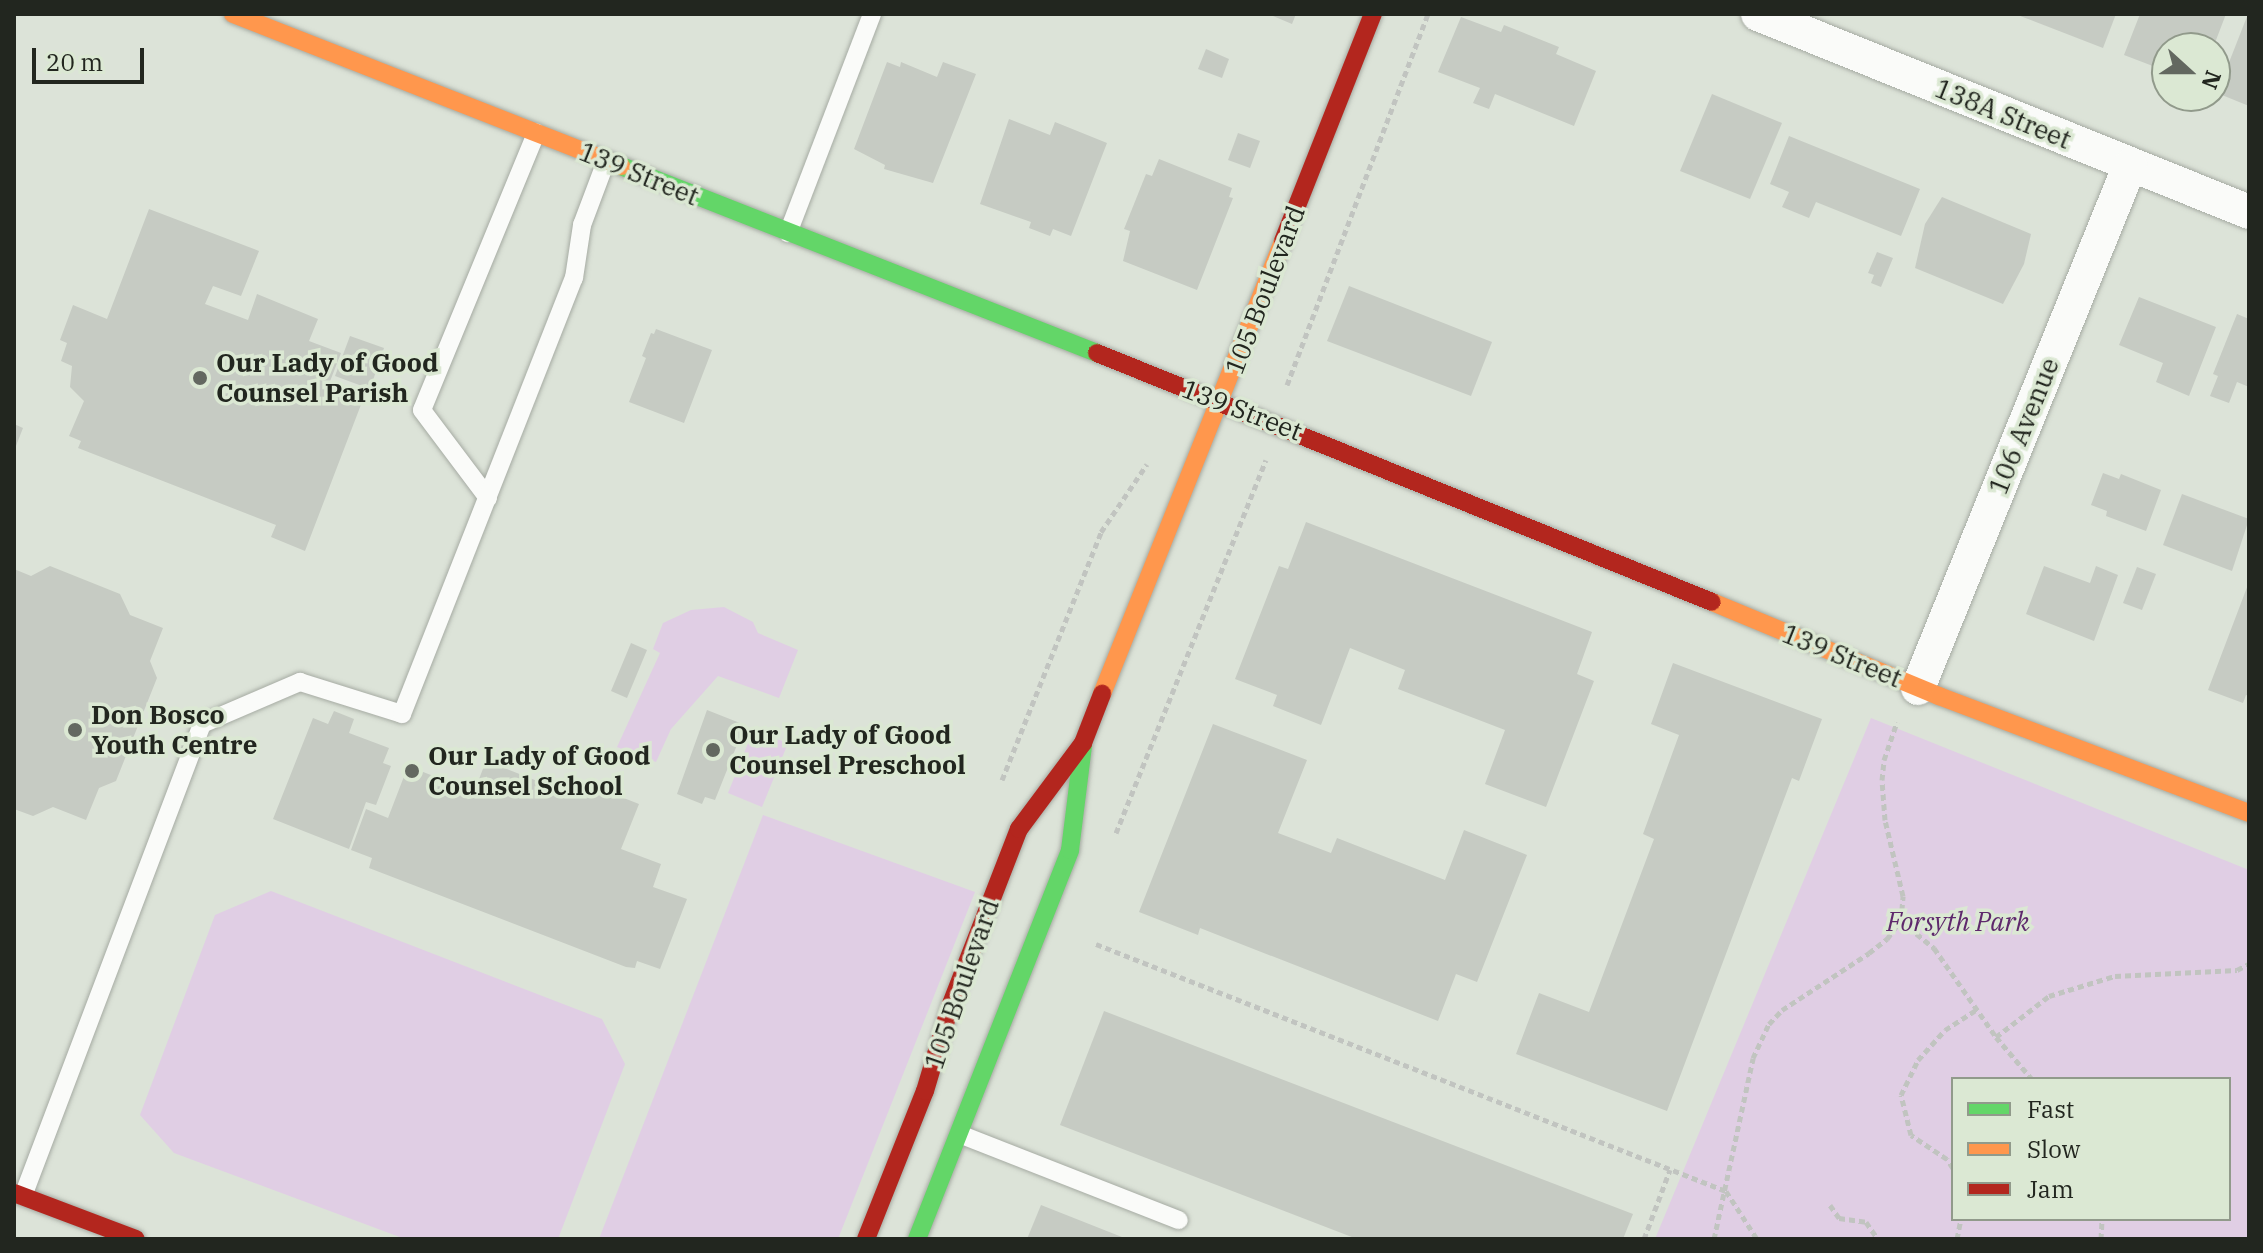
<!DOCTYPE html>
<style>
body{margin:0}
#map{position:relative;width:2263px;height:1253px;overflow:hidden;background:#dce3d8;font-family:"IBM Plex Serif",serif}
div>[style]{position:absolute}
.green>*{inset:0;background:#e0cee4}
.building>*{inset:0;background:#c6cbc3}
.path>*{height:5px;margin-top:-2.5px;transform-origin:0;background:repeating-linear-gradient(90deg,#c1c4c0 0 6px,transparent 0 10px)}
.roads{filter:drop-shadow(0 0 2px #a6aba3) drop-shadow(0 0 2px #a6aba3)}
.lane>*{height:18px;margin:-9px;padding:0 9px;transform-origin:9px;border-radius:9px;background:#fafbf9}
.street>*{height:34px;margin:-17px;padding:0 17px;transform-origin:17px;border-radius:17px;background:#fafbf9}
.fast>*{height:18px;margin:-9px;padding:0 9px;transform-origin:9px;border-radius:9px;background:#63d668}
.slow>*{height:18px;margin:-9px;padding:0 9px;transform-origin:9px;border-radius:9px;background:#ff974d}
.jam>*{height:18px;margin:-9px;padding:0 9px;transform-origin:9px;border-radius:9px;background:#b3261e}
.dots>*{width:22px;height:22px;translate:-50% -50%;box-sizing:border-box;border:4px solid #dbe8d3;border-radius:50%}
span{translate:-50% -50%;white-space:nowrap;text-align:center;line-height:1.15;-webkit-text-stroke:7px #dbe8d3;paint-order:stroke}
.street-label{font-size:26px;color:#22261f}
.poi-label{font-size:26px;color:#22261f;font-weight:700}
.left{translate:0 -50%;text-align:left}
.park-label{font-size:26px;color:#5e286c;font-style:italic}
.frame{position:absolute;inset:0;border:16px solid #22261f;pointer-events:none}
.legend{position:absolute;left:1951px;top:1077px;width:280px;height:144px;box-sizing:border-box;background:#dbe8d3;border:2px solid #919a8b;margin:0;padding:10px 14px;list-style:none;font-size:24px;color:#22261f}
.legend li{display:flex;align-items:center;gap:16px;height:40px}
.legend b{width:40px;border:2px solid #919a8b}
.north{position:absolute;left:2151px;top:32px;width:80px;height:80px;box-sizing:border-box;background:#dbe8d3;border:2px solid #919a8b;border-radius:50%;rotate:111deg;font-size:22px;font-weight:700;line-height:32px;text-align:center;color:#22261f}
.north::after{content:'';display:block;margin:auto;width:28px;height:36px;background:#636860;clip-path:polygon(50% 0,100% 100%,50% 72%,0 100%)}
.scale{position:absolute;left:32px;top:48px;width:112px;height:36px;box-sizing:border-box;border:4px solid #22261f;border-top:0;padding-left:10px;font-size:24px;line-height:28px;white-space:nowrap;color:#22261f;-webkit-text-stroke:6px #dbe8d3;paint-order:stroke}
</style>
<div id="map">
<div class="green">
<i style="clip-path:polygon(724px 607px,753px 622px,758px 633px,798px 650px,779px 698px,718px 676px,671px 729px,656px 762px,617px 747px,660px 653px,653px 649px,663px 623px,691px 610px)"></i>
<i style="clip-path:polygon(evenodd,1871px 718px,2249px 870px,2249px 1239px,1655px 1239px,1871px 718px,2229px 1079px,2229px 1219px,1953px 1219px,1953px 1079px,2229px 1079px)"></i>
<i style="clip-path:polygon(753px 731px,788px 743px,762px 807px,728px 793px)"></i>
<i style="clip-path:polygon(763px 815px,975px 892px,838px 1239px,599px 1239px)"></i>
<i style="clip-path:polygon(271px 891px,602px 1019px,625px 1064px,558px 1239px,405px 1239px,174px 1153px,140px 1115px,215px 915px)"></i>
</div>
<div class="building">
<i style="clip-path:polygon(1268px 14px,1296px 14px,1292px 24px)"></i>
<i style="clip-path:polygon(2015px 14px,2116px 14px,2103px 48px)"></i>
<i style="clip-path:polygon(2140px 14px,2226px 14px,2213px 48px,2167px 48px,2167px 63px,2161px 61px,2158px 68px,2124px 55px)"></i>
<i style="clip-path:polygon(2248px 14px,2249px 14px,2249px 106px,2217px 93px)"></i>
<i style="clip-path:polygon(1461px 17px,1501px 32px,1504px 25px,1559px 47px,1556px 54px,1596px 71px,1574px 126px,1495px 94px,1489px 109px,1473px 103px,1480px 88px,1438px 72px)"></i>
<i style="clip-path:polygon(1206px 49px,1229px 59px,1222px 78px,1198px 69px)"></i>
<i style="clip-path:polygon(887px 62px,900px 67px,901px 62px,937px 77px,943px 62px,976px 74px,933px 183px,884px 169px,885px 165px,854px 149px)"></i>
<i style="clip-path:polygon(1712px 94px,1782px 123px,1750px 199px,1680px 171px)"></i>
<i style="clip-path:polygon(1009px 119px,1050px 135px,1055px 122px,1107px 143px,1071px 236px,1053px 229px,1050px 236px,1029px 228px,1031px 222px,980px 204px)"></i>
<i style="clip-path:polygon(1238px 133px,1260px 141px,1250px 168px,1228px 160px)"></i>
<i style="clip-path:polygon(1789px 136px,1920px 189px,1901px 236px,1816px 202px,1809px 218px,1782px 207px,1789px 192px,1770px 184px)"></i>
<i style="clip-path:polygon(1159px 159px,1232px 188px,1229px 197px,1233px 198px,1197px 290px,1123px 261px,1130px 231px,1124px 229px,1146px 174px,1152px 176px)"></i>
<i style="clip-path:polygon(1942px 197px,2031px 234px,2024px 264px,2003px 304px,1915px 268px,1925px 224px)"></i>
<i style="clip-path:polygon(149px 209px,259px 251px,241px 296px,213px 286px,205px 304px,248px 320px,257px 294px,318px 319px,309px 341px,341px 353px,327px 389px,362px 402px,305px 551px,271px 537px,276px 525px,78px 448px,81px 441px,69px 436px,84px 401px,70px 387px,72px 366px,61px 361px,67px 343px,60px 340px,73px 305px,107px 319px)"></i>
<i style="clip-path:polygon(1877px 252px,1893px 258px,1881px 287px,1871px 283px,1874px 275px,1868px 273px)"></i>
<i style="clip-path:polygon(1349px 286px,1492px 342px,1471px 396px,1327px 341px)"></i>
<i style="clip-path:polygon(2139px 297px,2216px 327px,2189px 396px,2156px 382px,2163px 363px,2119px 345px)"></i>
<i style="clip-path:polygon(2237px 314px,2249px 319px,2249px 387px,2237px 382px,2229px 403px,2210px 396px,2218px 376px,2213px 374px)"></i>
<i style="clip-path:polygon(656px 329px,712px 350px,684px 423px,629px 402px,646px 358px,642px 356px,651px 333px,654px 334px)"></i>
<i style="clip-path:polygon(350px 336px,384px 348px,370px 389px,335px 376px)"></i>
<i style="clip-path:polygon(14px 424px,23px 428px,14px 451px)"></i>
<i style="clip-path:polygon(2103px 473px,2119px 479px,2121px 474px,2161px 490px,2146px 531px,2106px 516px,2107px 511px,2091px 505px)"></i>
<i style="clip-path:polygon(2182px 494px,2249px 519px,2232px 571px,2163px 545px)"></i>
<i style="clip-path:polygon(1306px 522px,1592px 632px,1577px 674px,1594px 681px,1546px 807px,1485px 784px,1505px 730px,1398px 689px,1405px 670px,1350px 648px,1321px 725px,1273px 706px,1277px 695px,1235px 679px,1279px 566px,1288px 569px)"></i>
<i style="clip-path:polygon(50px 566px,120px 594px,130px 615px,163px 628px,150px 661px,157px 678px,116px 781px,99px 788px,86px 820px,53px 807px,33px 816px,14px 809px,14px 569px,31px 576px)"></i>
<i style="clip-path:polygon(2044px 566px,2090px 583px,2096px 566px,2118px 575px,2094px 641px,2026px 614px)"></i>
<i style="clip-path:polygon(2137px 567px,2156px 574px,2142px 610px,2123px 603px)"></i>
<i style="clip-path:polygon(2249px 582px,2249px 696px,2246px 695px,2243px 703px,2208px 690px)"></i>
<i style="clip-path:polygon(631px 643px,647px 650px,627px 698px,611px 691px)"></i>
<i style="clip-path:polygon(1673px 663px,1822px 719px,1799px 781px,1792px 778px,1667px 1111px,1516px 1054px,1539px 993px,1589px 1012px,1654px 839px,1643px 834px,1679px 735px,1651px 724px)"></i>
<i style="clip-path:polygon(707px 710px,745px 725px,715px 800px,705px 797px,702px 804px,677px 794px)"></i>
<i style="clip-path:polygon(334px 711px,354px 719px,349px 733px,389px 748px,383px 763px,391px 766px,376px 805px,366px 802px,349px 849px,273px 819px,313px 718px,328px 724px)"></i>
<i style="clip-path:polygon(1213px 724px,1307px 760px,1278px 833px,1331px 853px,1337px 838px,1445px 880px,1464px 830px,1527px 855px,1477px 982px,1456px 974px,1438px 1021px,1200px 928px,1198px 935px,1139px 912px)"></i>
<i style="clip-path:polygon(486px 761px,568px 793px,573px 778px,639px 804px,621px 849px,661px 864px,653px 887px,687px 899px,660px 969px,637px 961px,635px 968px,626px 967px,369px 868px,372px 858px,351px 850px,366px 809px,388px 818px,408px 766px,474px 792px)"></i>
<i style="clip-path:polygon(1104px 1011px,1633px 1214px,1623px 1239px,1357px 1239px,1060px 1125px)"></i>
<i style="clip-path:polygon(1041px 1205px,1127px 1239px,1027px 1239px)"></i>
</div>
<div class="path">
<i style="left:1287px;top:385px;width:397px;rotate:-69.2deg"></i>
<i style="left:1002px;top:780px;width:267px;rotate:-68.2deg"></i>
<i style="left:1101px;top:532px;width:82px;rotate:-55.9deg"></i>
<i style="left:1116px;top:833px;width:402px;rotate:-68.1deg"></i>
<i style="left:1901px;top:921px;width:43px;rotate:39.3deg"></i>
<i style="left:1934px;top:948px;width:108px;rotate:55.1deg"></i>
<i style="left:1996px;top:1037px;width:55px;rotate:49.4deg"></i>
<i style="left:1096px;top:944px;width:677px;rotate:21.41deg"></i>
<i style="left:1726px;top:1191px;width:57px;rotate:57.1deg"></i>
<i style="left:1996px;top:1037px;width:67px;rotate:-37.7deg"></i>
<i style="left:2049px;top:996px;width:69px;rotate:-16.9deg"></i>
<i style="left:2115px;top:976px;width:122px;rotate:-2.8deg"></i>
<i style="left:2237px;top:970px;width:13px;rotate:-27deg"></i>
<i style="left:1953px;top:1168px;width:11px;rotate:-124deg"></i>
<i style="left:1947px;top:1159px;width:43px;rotate:-146.3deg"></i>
<i style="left:1911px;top:1135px;width:41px;rotate:-104deg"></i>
<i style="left:1901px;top:1095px;width:39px;rotate:-64deg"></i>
<i style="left:1918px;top:1060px;width:40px;rotate:-48deg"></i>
<i style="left:1945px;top:1030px;width:40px;rotate:-32.9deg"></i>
<i style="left:1830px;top:1205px;width:16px;rotate:55deg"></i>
<i style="left:1839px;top:1218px;width:27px;rotate:8deg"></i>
<i style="left:1866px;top:1222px;width:21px;rotate:55deg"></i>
<i style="left:1644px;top:1239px;width:74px;rotate:-69.4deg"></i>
<i style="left:1714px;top:1239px;width:185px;rotate:-77.8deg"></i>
<i style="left:1753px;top:1058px;width:38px;rotate:-65deg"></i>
<i style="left:1769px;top:1024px;width:19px;rotate:-47deg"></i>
<i style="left:1782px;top:1010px;width:104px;rotate:-33.2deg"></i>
<i style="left:1869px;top:953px;width:23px;rotate:-38deg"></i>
<i style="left:1887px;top:939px;width:24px;rotate:-54deg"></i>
<i style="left:1901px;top:920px;width:24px;rotate:-85deg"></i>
<i style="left:1903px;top:896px;width:78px;rotate:-103.3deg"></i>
<i style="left:1885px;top:820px;width:40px;rotate:-94.3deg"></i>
<i style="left:1882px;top:780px;width:20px;rotate:-84deg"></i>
<i style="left:1884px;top:760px;width:40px;rotate:-71.1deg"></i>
<i style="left:1957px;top:1239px;width:20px;rotate:-79deg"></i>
<i style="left:2101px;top:1239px;width:20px;rotate:-87deg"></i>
</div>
<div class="roads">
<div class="lane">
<i style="left:788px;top:233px;width:235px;rotate:-69deg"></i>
<i style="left:488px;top:498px;width:110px;rotate:-126.9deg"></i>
<i style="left:422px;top:410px;width:300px;rotate:-67.6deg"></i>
<i style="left:959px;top:1134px;width:236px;rotate:21.4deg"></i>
<i style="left:23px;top:1196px;width:505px;rotate:-69.23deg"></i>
<i style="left:202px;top:724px;width:107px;rotate:-23.2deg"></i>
<i style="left:300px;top:682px;width:107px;rotate:17.4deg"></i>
<i style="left:402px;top:714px;width:469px;rotate:-68.5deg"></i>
<i style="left:574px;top:278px;width:54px;rotate:-81.4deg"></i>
<i style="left:582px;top:225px;width:68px;rotate:-69.4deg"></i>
</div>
<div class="street">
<i style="left:1758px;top:14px;width:529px;rotate:21.96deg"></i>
<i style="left:1918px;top:688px;width:564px;rotate:-67.93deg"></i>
</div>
<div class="fast">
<i style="left:621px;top:166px;width:511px;rotate:21.45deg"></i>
<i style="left:917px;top:1239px;width:418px;rotate:-68.5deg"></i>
<i style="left:1070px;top:850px;width:106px;rotate:-82.9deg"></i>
</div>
<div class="slow">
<i style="left:233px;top:14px;width:417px;rotate:21.4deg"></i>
<i style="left:1712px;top:602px;width:246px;rotate:22.5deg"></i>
<i style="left:1939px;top:696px;width:331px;rotate:20.7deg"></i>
<i style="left:1102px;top:694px;width:488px;rotate:-68.2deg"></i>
</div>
<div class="jam">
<i style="left:1283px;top:241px;width:244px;rotate:-68.4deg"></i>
<i style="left:1097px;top:353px;width:663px;rotate:22.04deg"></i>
<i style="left:14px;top:1193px;width:130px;rotate:20.7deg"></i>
<i style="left:866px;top:1239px;width:159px;rotate:-68.3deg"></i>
<i style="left:925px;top:1091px;width:91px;rotate:-73.4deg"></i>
<i style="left:951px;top:1004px;width:188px;rotate:-68.8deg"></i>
<i style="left:1019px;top:829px;width:107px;rotate:-53.3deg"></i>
<i style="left:1083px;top:743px;width:53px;rotate:-68.8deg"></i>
</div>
</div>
<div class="dots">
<i style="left:200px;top:378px;background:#636860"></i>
<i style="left:75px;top:730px;background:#636860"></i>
<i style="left:713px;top:750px;background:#636860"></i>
<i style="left:412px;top:771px;background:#636860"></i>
</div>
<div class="street-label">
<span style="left:2003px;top:114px;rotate:22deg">138A Street</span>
<span style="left:639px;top:174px;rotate:22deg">139 Street</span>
<span style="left:1265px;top:290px;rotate:-69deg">105 Boulevard</span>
<span style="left:1242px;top:410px;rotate:21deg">139 Street</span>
<span style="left:2024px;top:426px;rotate:-68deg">106 Avenue</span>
<span style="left:1842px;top:656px;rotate:22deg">139 Street</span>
<span style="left:962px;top:984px;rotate:-71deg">105 Boulevard</span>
</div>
<div class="poi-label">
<span class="left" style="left:216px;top:378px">Our Lady of Good<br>Counsel Parish</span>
<span class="left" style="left:91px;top:730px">Don Bosco<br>Youth Centre</span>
<span class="left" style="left:729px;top:750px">Our Lady of Good<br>Counsel Preschool</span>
<span class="left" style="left:428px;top:771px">Our Lady of Good<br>Counsel School</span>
</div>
<div class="park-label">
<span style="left:1958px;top:922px">Forsyth Park</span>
</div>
<div class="frame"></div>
<ul class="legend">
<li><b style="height:10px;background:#63d668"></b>Fast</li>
<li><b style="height:10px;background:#ff974d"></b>Slow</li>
<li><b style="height:10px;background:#b3261e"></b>Jam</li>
</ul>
<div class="north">N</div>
<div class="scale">20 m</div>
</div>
